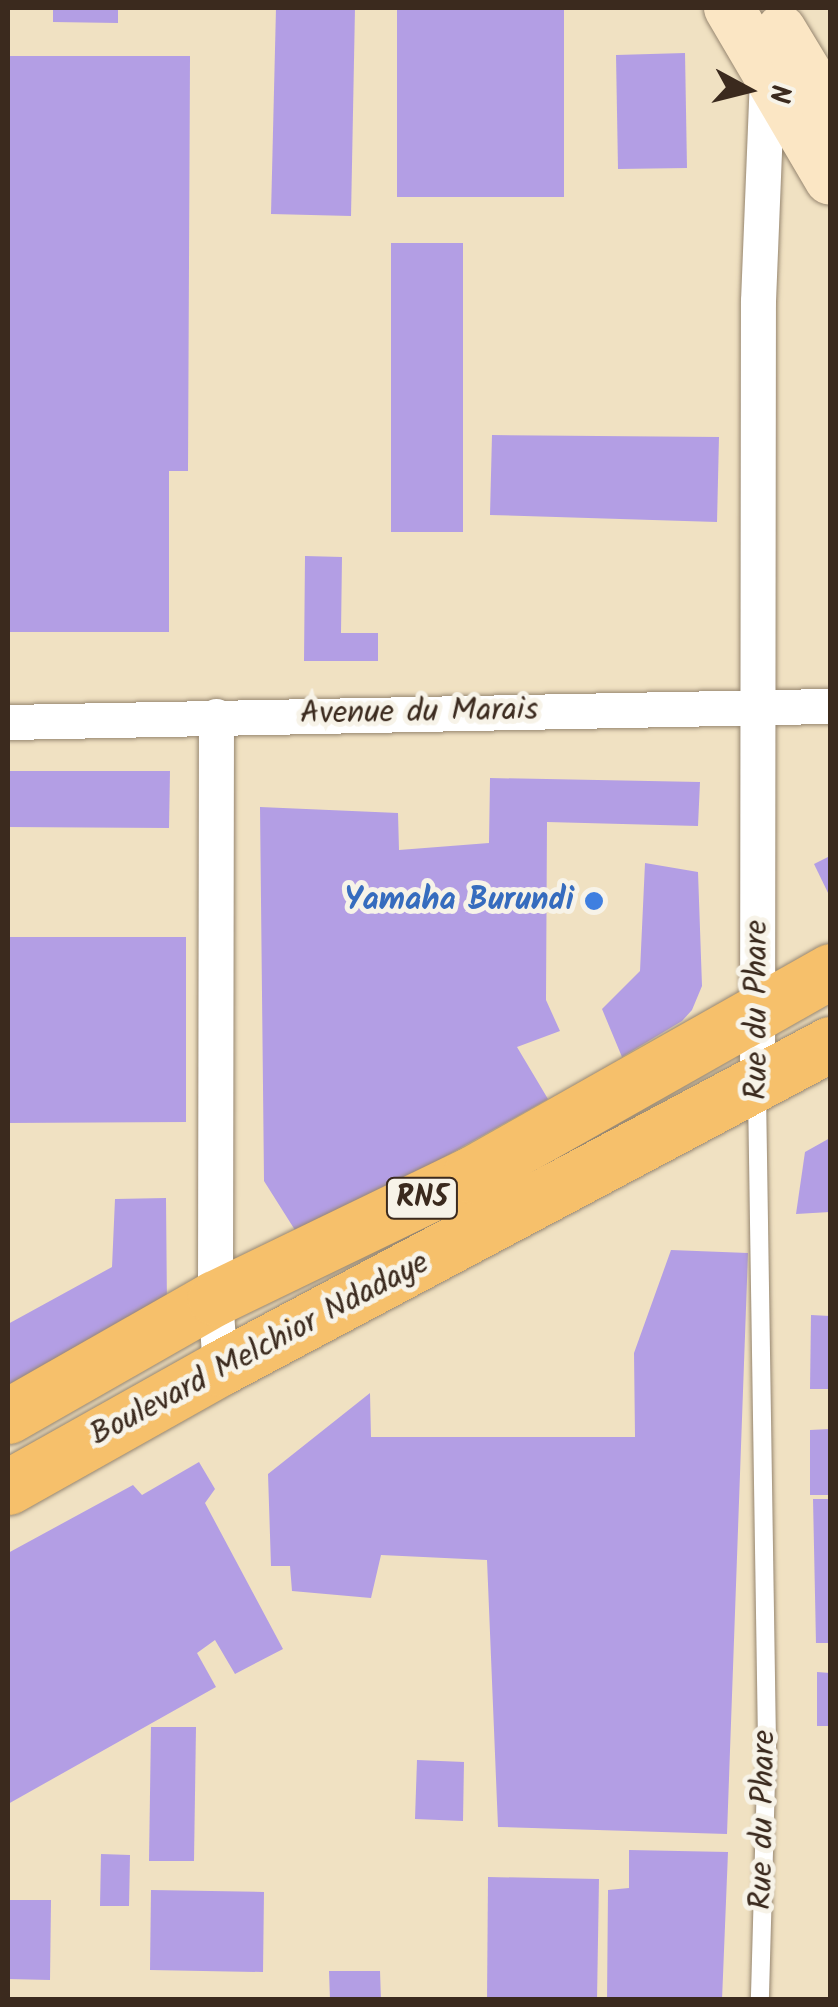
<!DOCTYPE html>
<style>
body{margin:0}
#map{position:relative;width:838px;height:2007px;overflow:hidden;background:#f0e1c2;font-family:Kalam,sans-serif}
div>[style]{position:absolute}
.building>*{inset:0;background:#b39ee4}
.roads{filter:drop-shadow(0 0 2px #968670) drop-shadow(0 0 2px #968670)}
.lane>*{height:18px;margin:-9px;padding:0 9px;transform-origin:9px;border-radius:9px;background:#fff}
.street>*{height:35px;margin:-17.5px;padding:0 17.5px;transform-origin:17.5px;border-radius:17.5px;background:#fff}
.secondary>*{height:50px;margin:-25px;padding:0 25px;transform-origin:25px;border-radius:25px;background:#fbe6c4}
.primary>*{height:55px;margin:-27.5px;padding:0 27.5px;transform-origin:27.5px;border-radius:27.5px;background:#f6c06b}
.dots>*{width:28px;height:28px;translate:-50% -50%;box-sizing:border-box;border:5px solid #f7f3e8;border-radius:50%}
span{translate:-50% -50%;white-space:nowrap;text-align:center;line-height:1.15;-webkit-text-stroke:10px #f7f3e8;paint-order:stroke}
.shield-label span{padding:2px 8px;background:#f7f3e8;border:2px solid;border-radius:8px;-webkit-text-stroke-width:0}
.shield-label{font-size:30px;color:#3b2a1e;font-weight:700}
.street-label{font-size:32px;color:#3b2a1e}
.shop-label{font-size:32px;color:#366cbe;font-weight:700}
.right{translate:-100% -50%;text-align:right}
.frame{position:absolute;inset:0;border:10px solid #3b2a1e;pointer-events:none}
.north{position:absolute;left:698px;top:40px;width:100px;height:100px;-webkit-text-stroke:8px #f7f3e8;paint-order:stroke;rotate:97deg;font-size:28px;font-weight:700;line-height:40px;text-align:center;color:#3b2a1e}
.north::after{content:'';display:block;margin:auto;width:35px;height:45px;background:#3b2a1e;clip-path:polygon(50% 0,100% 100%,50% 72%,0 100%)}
</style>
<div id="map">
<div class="building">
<i style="clip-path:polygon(53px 8px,118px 8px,118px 23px,53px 22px)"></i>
<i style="clip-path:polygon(276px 8px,355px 8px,351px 216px,271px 214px)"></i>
<i style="clip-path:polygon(397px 8px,564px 8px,564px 197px,397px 197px)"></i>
<i style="clip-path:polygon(685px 53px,687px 168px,618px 169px,616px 55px)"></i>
<i style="clip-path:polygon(8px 56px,190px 56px,188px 471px,169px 471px,169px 632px,8px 632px)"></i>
<i style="clip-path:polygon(391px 243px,463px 243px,463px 532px,391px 532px)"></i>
<i style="clip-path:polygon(492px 435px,719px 437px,717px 522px,490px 515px)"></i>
<i style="clip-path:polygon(305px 556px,342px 557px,341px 633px,378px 633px,378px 661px,304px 661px)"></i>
<i style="clip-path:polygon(8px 771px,170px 771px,169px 828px,8px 827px)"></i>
<i style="clip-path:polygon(490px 778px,700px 782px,698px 826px,547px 822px,546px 1000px,560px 1031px,517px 1047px,548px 1099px,300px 1238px,264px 1181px,260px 807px,398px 813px,399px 850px,489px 843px)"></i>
<i style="clip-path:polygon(830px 856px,830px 897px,814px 864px)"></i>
<i style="clip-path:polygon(645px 863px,698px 872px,702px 986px,692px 1010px,682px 1021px,622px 1057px,602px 1009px,640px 971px)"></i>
<i style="clip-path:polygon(8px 937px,186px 937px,186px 1122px,8px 1123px)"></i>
<i style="clip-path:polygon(830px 1138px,830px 1212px,796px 1214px,805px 1152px)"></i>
<i style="clip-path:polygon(166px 1198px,167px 1307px,8px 1395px,8px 1324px,112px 1267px,115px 1199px)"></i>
<i style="clip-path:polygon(671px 1250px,748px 1253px,727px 1834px,498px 1827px,487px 1560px,381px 1555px,371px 1598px,292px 1591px,290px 1566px,271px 1566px,268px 1474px,370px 1393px,371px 1437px,635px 1437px,634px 1353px)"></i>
<i style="clip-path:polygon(811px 1315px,830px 1316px,830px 1389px,810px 1389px)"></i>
<i style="clip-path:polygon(830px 1429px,830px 1495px,810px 1495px,810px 1430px)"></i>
<i style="clip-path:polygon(199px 1462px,215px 1489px,205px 1503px,283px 1649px,235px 1674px,215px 1640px,197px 1653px,216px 1687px,8px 1804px,8px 1553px,133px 1485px,142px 1495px)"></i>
<i style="clip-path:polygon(813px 1499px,830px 1499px,830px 1643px,816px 1643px)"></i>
<i style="clip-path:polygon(817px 1672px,830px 1673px,830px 1726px,817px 1726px)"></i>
<i style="clip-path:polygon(151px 1727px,196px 1727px,194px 1861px,149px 1861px)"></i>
<i style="clip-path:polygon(417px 1760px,464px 1762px,463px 1821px,415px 1819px)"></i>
<i style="clip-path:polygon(629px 1850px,728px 1852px,722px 2000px,607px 2000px,608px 1890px,629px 1888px)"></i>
<i style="clip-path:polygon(101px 1854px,130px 1855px,129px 1906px,100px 1906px)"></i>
<i style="clip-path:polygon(488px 1877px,599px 1879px,597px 2000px,487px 2000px)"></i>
<i style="clip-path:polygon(151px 1890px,264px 1892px,263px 1972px,150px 1970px)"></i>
<i style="clip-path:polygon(8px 1900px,51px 1900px,50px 1980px,8px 1979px)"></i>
<i style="clip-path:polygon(329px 1971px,380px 1971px,381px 2000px,330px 2000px)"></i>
</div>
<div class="roads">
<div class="lane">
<i style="left:757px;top:1092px;width:652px;rotate:89.12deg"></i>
<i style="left:767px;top:1744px;width:256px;rotate:91.6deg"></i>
</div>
<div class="street">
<i style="left:216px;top:716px;width:582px;rotate:90.1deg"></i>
<i style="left:215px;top:1298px;width:70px;rotate:85.9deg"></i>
<i style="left:8px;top:722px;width:822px;rotate:-1.12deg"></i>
<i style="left:757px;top:1087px;width:786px;rotate:-89.93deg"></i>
<i style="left:758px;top:301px;width:229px;rotate:-87.7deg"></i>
</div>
<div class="secondary">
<i style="left:729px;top:8px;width:199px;rotate:59.6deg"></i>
<i style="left:781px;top:30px;width:95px;rotate:58.8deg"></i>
</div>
<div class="primary">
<i style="left:8px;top:1416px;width:238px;rotate:-29.7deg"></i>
<i style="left:215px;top:1298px;width:283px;rotate:-25.8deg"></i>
<i style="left:470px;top:1175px;width:414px;rotate:-29.5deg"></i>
<i style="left:8px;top:1487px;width:243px;rotate:-29.3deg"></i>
<i style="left:220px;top:1368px;width:691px;rotate:-27.97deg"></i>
</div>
</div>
<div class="dots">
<i style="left:594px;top:901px;background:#3f7fe0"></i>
</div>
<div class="shield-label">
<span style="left:422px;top:1198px">RN5</span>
</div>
<div class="street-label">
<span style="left:419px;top:713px;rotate:-1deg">Avenue du Marais</span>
<span style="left:758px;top:1010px;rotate:-90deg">Rue du Phare</span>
<span style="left:260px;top:1350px;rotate:-28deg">Boulevard Melchior Ndadaye</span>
<span style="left:764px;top:1820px;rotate:-89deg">Rue du Phare</span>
</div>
<div class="shop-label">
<span class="right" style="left:574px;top:901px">Yamaha Burundi</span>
</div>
<div class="frame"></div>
<div class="north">N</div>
</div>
